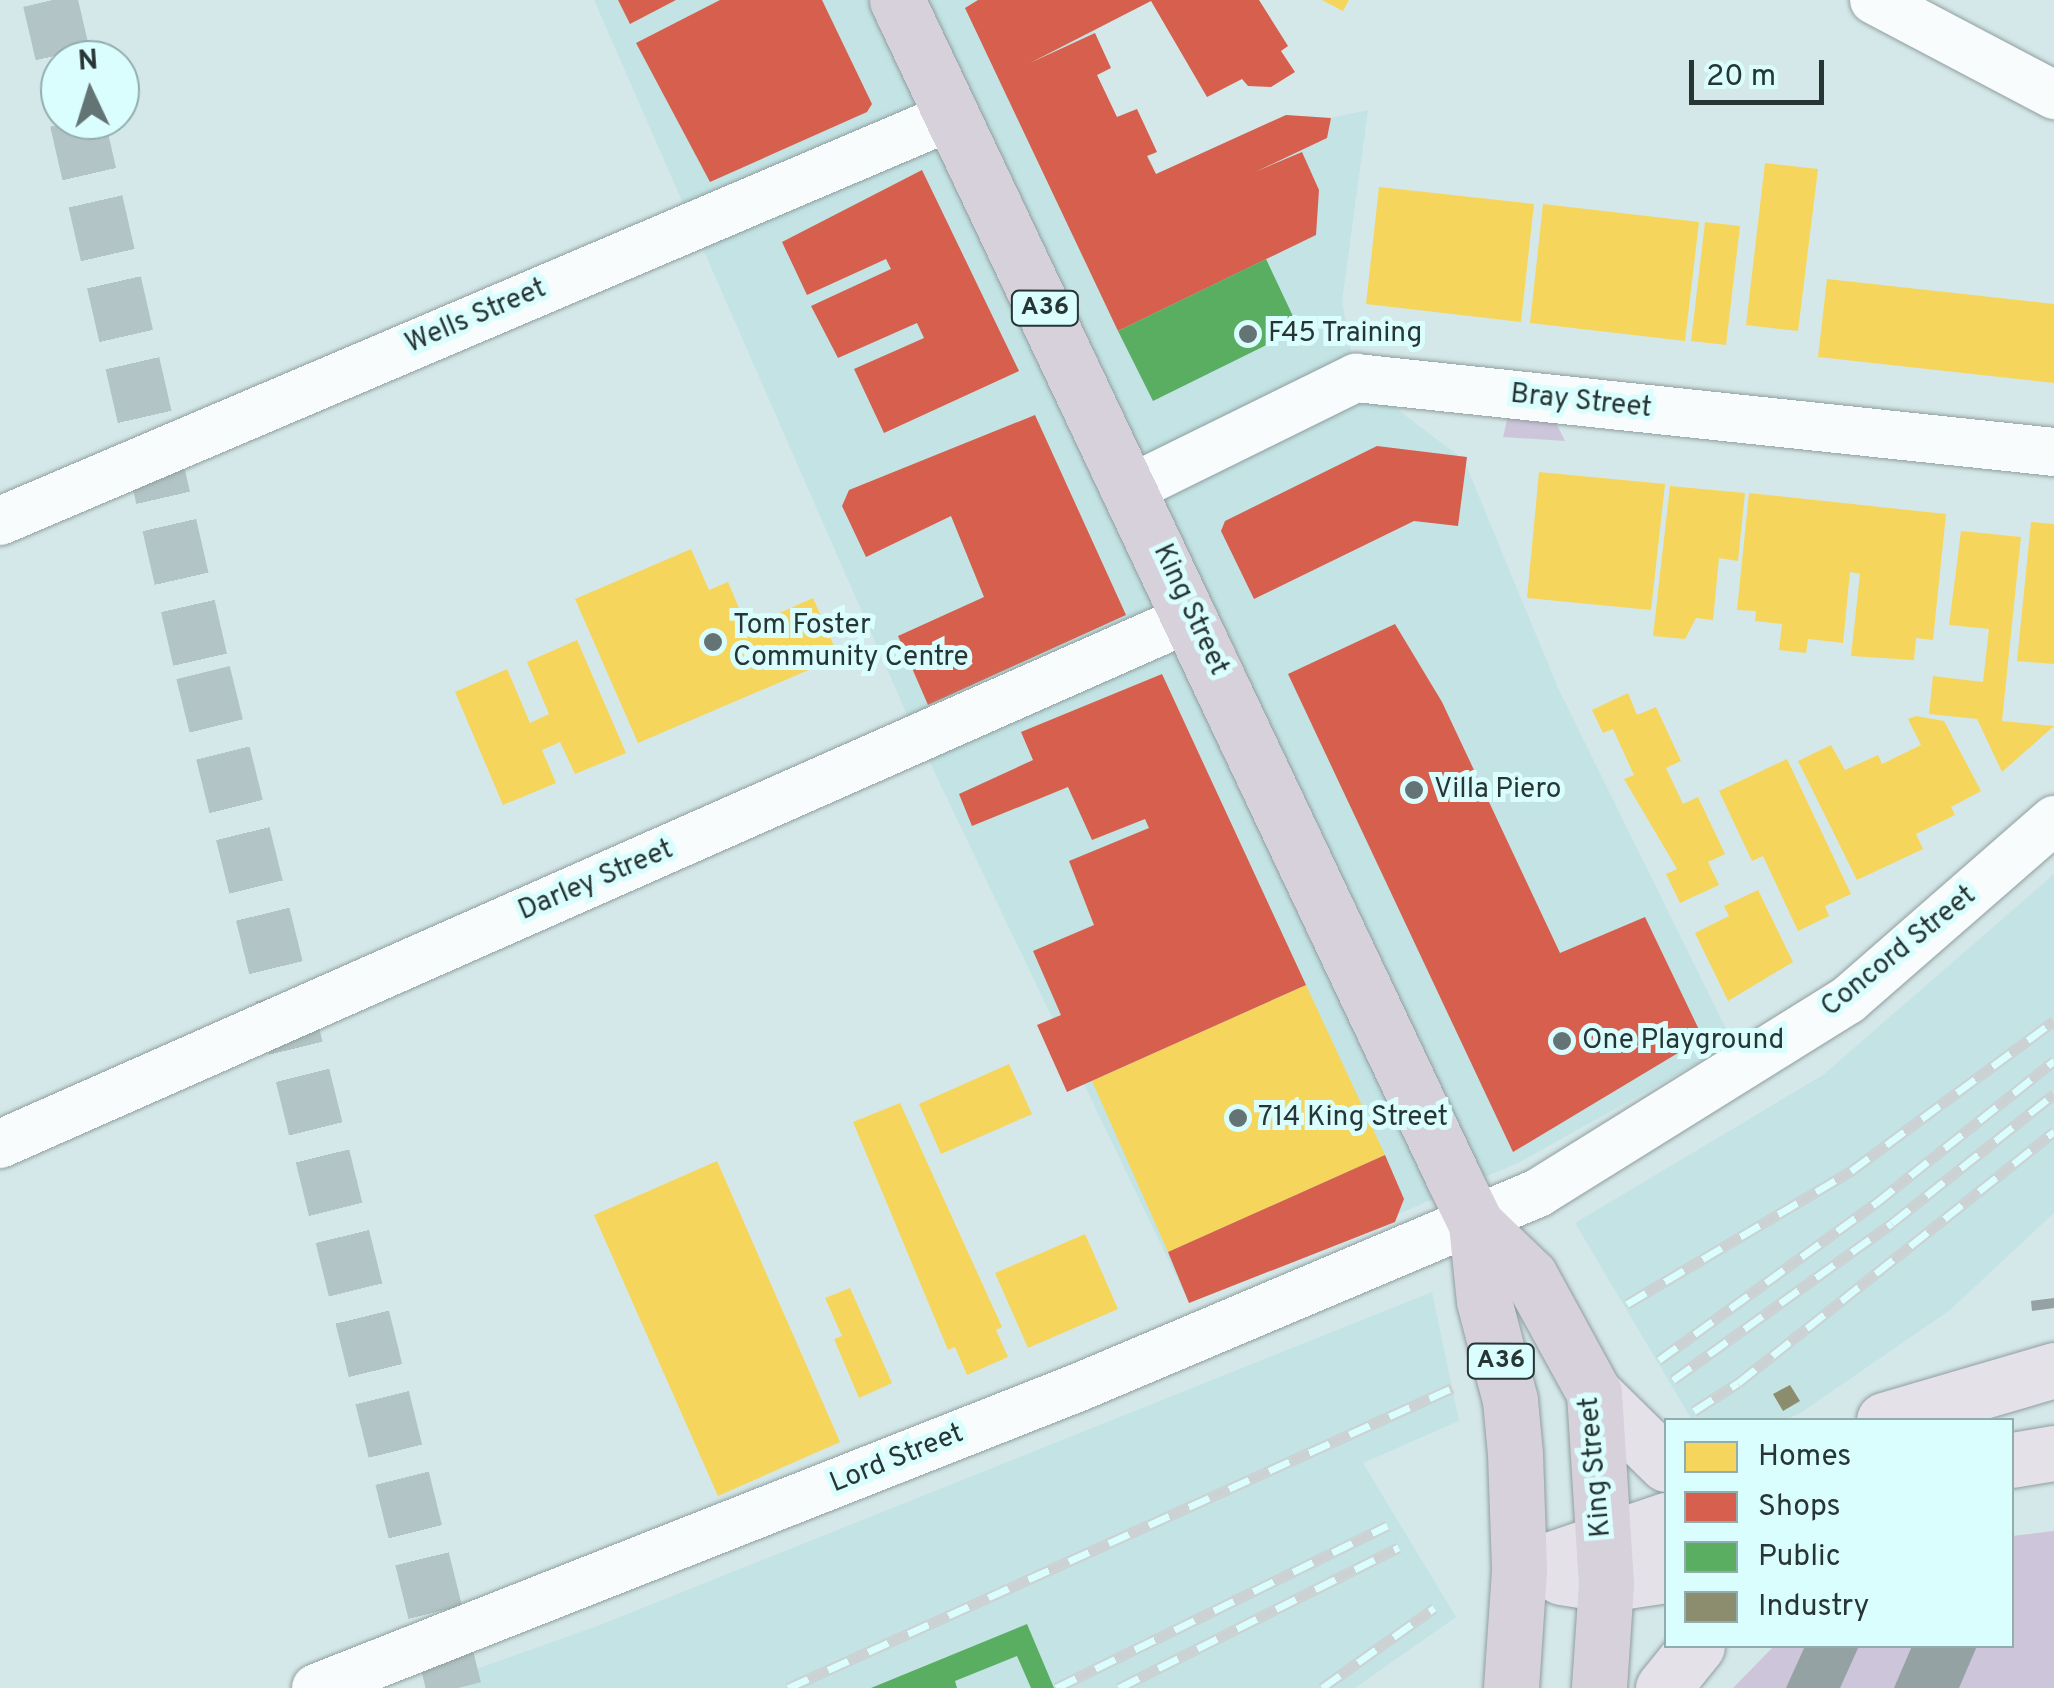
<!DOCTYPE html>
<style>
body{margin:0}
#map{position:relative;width:2054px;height:1688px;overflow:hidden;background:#d5e8e9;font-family:Overpass,sans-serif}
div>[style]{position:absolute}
.built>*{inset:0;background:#c3e3e4}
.green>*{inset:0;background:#cdc5da}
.homes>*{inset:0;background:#f6d55c}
.shops>*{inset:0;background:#d6604d}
.public>*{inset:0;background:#5aae61}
.industry>*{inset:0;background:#8c8c6e}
.building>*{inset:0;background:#94a2a3}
.highway-tunnel>*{height:55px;margin-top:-27.5px;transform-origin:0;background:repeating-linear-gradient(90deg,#b2c4c5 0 55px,transparent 0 83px)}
.roads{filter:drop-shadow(0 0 2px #909e9f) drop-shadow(0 0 2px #909e9f)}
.minor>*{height:48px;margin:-24px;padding:0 24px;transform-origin:24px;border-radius:24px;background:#f9fcfc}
.major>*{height:55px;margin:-27.5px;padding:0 27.5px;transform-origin:27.5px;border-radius:27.5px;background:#e4e2e8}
.highway>*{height:55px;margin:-27.5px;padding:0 27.5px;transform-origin:27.5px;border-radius:27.5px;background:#d6d1db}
.rail>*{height:11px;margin-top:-5.5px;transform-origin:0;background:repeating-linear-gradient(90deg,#dafdfe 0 22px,#ccd2d3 0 44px);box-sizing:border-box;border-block:2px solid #ccd2d3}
.dots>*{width:28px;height:28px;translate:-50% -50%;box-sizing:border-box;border:5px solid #dafdfe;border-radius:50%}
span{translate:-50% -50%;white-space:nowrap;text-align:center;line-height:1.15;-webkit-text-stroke:10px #dafdfe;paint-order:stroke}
.shield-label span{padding:2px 8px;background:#dafdfe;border:2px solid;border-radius:8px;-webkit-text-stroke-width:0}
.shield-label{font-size:25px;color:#273535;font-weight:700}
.street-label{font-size:28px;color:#273535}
.poi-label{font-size:28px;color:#273535}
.left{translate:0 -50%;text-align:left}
.legend{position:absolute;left:1664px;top:1418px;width:350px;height:230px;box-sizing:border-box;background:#dafdfe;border:2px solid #92adae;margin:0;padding:12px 18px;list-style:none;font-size:30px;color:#273535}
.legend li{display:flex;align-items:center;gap:20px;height:50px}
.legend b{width:50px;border:2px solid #92adae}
.north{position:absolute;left:40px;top:40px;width:100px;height:100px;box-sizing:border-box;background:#dafdfe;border:2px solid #92adae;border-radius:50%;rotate:356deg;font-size:28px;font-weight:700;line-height:40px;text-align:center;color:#273535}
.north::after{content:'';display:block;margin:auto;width:35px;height:45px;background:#647474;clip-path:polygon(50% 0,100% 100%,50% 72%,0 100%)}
.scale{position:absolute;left:1689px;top:60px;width:135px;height:45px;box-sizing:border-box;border:5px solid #273535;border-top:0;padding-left:12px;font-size:30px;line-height:35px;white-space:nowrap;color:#273535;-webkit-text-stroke:8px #dafdfe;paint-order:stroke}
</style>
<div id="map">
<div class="built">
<i style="clip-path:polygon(594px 0,1152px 0,1093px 31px,1111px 68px,1097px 76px,1117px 117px,1137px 109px,1157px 152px,1148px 156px,1156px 174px,1286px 115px,1331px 118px,1368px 110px,1342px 301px,1356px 378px,1464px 460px,1558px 688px,1733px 1043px,1518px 1163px,1189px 1303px,908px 717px)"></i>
<i style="clip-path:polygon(2054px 874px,2054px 1213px,1950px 1310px,1799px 1414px,1784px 1420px,1692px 1420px,1575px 1223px,1823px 1075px)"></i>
<i style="clip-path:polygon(1432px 1292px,1459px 1421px,1363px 1463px,1456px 1617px,1355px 1688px,423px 1688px,600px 1625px)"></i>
</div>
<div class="green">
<i style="clip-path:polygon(1551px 413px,1565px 441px,1503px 437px,1508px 416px)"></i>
<i style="clip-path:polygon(2054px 1531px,2054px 1688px,1733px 1688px,1774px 1646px,2012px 1646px,2012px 1536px)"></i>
</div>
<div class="homes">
<i style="clip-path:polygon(1322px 0,1349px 0,1343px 11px)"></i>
<i style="clip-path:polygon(1765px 163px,1818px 169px,1798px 331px,1746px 325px)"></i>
<i style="clip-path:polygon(1379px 187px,1534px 204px,1521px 322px,1366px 304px)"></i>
<i style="clip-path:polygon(1543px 204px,1699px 222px,1685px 341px,1530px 323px)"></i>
<i style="clip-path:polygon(1705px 222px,1740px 226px,1726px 345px,1691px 341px)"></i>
<i style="clip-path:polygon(1827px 279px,2054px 304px,2054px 383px,1818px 357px)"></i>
<i style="clip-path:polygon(1539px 472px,1665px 484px,1651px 610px,1527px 598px)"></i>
<i style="clip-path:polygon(1670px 486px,1745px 493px,1738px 561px,1719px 558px,1713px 620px,1696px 618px,1685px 639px,1653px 636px)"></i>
<i style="clip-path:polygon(1749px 493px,1946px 514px,1933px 640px,1916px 638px,1914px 660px,1851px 656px,1860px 574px,1850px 572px,1843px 643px,1808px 639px,1806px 653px,1779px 650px,1782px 624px,1755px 621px,1756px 611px,1737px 610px)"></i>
<i style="clip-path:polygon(2031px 522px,2054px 524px,2054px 664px,2017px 661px)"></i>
<i style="clip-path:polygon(1961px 531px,2021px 537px,2002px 721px,2054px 726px,2002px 772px,1977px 719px,1929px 714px,1933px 676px,1983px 682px,1989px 629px,1949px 625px)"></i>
<i style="clip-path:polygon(691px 549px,709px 590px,728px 582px,747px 627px,813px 598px,839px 657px,638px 743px,575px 599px)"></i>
<i style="clip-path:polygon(577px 640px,626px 753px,575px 774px,560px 742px,542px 750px,556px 783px,503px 805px,455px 692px,507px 669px,530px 723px,549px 714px,527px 662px)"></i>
<i style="clip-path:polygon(1628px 693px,1637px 715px,1656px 707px,1681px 761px,1666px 768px,1683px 804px,1698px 797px,1725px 854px,1708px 862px,1719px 885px,1680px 903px,1666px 874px,1677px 869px,1624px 779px,1634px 775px,1613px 729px,1603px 733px,1592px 710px)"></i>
<i style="clip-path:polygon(1916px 716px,1944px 721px,1981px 791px,1951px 807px,1955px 815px,1916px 834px,1923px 849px,1857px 880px,1798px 761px,1831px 745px,1845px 770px,1878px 755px,1882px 764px,1921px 745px,1908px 719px)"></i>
<i style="clip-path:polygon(1787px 759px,1851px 894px,1825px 906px,1829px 916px,1798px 931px,1763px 856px,1752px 861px,1719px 791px)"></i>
<i style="clip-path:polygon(1758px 890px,1793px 962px,1728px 1001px,1695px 933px,1729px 916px,1724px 906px)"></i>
<i style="clip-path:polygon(1306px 985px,1385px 1155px,1168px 1252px,1092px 1081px)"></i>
<i style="clip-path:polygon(1009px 1064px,1032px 1114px,941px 1154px,919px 1104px)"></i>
<i style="clip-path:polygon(900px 1103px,1002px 1327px,996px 1330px,1008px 1357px,967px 1375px,955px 1347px,948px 1350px,853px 1122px)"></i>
<i style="clip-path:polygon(717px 1161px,840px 1442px,718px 1496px,594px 1215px)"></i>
<i style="clip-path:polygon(1085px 1234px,1118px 1309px,1028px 1348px,995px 1273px)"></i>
<i style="clip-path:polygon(850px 1288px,892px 1383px,859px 1398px,834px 1339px,842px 1336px,825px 1298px)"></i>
</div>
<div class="shops">
<i style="clip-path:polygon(618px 0,676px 0,630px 24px)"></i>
<i style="clip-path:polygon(720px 0,822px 0,872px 104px,867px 112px,710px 182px,636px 43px)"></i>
<i style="clip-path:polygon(978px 0,1259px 0,1288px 46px,1281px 51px,1295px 72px,1271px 87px,1248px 86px,1242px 79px,1207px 97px,1151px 1px,1030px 63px,1095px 33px,1111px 68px,1097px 75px,1117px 117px,1137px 109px,1157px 152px,1147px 156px,1156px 174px,1286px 115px,1331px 118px,1327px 138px,1255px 172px,1302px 152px,1319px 190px,1316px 235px,1118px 331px,965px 8px)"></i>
<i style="clip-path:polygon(922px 170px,1019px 371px,884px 433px,854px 369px,924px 338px,917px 323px,838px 358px,811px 306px,891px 269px,886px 259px,807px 295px,782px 242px)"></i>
<i style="clip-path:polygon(1035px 415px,1126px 615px,928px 705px,898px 636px,984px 597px,951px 516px,866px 557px,842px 506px,849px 490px)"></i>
<i style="clip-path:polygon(1377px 446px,1467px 457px,1458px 526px,1414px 521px,1254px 599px,1221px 531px,1225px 521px)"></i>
<i style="clip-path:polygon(1395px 624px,1442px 702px,1560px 953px,1645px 917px,1703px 1038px,1513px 1152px,1288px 674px)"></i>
<i style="clip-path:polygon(1162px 674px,1306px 985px,1067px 1092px,1037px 1025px,1061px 1015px,1033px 951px,1094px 925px,1069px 861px,1149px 828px,1145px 819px,1092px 840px,1068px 787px,972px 826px,959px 794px,1033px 760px,1021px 732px)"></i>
<i style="clip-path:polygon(1385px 1155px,1404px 1199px,1395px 1222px,1189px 1303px,1168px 1252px)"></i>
</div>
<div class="public">
<i style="clip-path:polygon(1266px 259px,1299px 329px,1153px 401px,1118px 331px)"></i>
<i style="clip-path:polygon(1027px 1624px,1054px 1688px,1031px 1688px,1017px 1656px,955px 1681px,957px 1688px,871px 1688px)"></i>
</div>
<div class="industry">
<i style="clip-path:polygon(1790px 1385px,1800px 1401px,1783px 1411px,1773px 1394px)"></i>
</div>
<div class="building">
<i style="clip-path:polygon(2054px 1298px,2054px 1308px,2032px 1311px,2031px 1301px)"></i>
<i style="clip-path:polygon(1805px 1646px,1859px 1646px,1840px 1688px,1786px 1688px)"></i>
<i style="clip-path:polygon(1912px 1646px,1977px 1646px,1959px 1688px,1894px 1688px)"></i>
</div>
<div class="highway-tunnel">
<i style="left:50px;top:0;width:62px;rotate:76.9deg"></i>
<i style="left:77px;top:120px;width:566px;rotate:77.14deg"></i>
<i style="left:203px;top:672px;width:1047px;rotate:76.12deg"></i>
</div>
<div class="roads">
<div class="minor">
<i style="left:1874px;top:0;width:204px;rotate:27.8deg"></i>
<i style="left:1132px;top:488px;width:250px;rotate:-26.2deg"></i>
<i style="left:1356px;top:378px;width:702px;rotate:6.05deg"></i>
<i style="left:0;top:521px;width:1037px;rotate:-23.05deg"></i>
<i style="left:0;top:1144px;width:1303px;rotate:-23.85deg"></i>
<i style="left:316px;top:1688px;width:818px;rotate:-21.52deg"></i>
<i style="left:1077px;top:1388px;width:501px;rotate:-22.93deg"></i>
<i style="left:1538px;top:1193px;width:365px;rotate:-31.9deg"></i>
<i style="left:1848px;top:1000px;width:274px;rotate:-41.1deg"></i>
</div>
<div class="major">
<i style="left:1594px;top:1393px;width:101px;rotate:44.6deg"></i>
<i style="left:1884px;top:1420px;width:177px;rotate:-16.4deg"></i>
<i style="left:2012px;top:1460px;width:43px;rotate:-9.5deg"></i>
<i style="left:1519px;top:1570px;width:155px;rotate:-18.8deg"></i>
<i style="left:1561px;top:1577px;width:46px;rotate:8.8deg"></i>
<i style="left:1606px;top:1584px;width:61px;rotate:-8.5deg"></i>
<i style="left:1663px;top:1688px;width:54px;rotate:-51deg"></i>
</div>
<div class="highway">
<i style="left:897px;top:0;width:1304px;rotate:64.71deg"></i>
<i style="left:1454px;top:1179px;width:50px;rotate:63.9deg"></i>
<i style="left:1476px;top:1224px;width:75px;rotate:43.9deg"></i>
<i style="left:1530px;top:1276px;width:133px;rotate:61.3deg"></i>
<i style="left:1594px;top:1393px;width:191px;rotate:86.4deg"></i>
<i style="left:1606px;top:1584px;width:104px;rotate:93.9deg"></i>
<i style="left:1476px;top:1224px;width:77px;rotate:84.1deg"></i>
<i style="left:1484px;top:1301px;width:102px;rotate:75.3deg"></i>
<i style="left:1510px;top:1400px;width:54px;rotate:84.7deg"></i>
<i style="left:1515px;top:1454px;width:116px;rotate:88deg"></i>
<i style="left:1519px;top:1570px;width:118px;rotate:93.9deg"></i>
</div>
</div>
<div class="rail">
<i style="left:1627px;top:1304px;width:261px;rotate:-30.7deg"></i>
<i style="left:1851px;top:1171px;width:252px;rotate:-36.5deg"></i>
<i style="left:1659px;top:1360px;width:268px;rotate:-35.9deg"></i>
<i style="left:1876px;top:1203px;width:228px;rotate:-38.6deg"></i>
<i style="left:1673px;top:1380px;width:269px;rotate:-35.6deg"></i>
<i style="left:1892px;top:1223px;width:207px;rotate:-38.5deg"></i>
<i style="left:1694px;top:1411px;width:52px;rotate:-32.5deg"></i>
<i style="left:1738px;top:1383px;width:404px;rotate:-38.5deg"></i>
<i style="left:788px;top:1688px;width:729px;rotate:-24.31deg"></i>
<i style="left:1056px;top:1688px;width:369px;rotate:-26.1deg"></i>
<i style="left:1119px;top:1688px;width:313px;rotate:-26.7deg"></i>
<i style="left:1322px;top:1688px;width:138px;rotate:-35.5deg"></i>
</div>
<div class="dots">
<i style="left:1248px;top:334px;background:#647474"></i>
<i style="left:713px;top:642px;background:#647474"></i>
<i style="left:1414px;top:790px;background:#647474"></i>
<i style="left:1562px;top:1041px;background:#647474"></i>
<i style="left:1238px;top:1118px;background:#647474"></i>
</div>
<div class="shield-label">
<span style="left:1045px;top:308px">A36</span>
<span style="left:1501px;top:1361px">A36</span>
</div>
<div class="street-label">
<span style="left:476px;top:317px;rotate:-23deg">Wells Street</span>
<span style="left:1581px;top:402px;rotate:6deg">Bray Street</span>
<span style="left:1190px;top:610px;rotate:65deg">King Street</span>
<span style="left:596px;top:881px;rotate:-23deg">Darley Street</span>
<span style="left:1899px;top:952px;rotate:-39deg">Concord Street</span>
<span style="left:897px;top:1459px;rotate:-22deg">Lord Street</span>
<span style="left:1596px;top:1467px;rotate:-95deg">King Street</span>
</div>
<div class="poi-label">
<span class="left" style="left:1268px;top:334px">F45 Training</span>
<span class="left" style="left:733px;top:642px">Tom Foster<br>Community Centre</span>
<span class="left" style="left:1434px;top:790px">Villa Piero</span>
<span class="left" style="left:1582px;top:1041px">One Playground</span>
<span class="left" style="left:1258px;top:1118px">714 King Street</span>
</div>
<ul class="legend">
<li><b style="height:28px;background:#f6d55c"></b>Homes</li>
<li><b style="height:28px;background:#d6604d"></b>Shops</li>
<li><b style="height:28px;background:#5aae61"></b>Public</li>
<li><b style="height:28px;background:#8c8c6e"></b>Industry</li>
</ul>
<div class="north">N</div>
<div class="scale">20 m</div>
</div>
